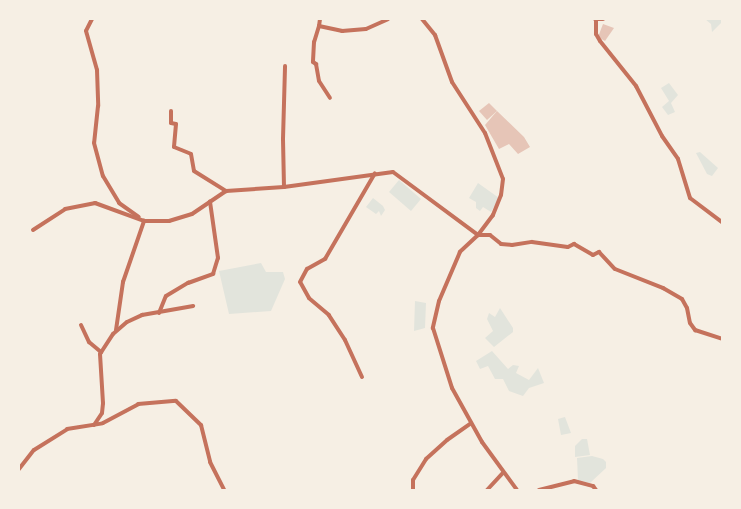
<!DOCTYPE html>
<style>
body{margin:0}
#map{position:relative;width:741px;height:509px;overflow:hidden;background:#f6efe4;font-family:"Fira Sans Condensed",sans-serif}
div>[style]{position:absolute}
.green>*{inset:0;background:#e2e4dc}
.building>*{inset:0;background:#e6c5b7}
.minor>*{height:4px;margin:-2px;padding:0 2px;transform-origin:2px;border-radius:2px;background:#c5725c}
span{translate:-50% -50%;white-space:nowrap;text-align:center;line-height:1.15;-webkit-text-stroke:3px #f6efe4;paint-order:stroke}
.frame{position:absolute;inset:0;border:20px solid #f6efe4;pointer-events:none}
</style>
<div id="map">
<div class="green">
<i style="clip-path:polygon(705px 19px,722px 19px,722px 22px,712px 32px,711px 24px)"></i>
<i style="clip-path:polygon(669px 83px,678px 95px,671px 103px,675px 112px,668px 115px,662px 107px,669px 101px,661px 88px)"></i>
<i style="clip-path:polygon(700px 152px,718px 168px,712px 176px,707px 174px,696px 153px)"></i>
<i style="clip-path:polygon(399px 180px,421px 199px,411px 211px,389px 192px)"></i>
<i style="clip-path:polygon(478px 183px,499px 198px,491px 212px,483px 207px,480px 211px,476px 208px,476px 202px,469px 198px)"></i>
<i style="clip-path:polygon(373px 198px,383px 206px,385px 210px,381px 216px,379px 211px,376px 214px,366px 207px)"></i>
<i style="clip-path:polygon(261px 263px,266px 272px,283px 272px,285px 279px,271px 311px,229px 314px,219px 271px)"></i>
<i style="clip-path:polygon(415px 301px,426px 303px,425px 328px,414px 331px)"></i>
<i style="clip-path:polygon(500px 308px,513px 328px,513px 332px,494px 347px,485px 338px,493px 331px,487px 319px,489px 313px,495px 317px)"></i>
<i style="clip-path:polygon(492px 351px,508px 369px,513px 365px,519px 366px,516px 373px,529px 380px,538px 368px,544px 383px,529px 388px,523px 396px,509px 391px,503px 379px,495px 379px,488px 366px,480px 369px,476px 361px)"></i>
<i style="clip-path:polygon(565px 417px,571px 433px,561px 435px,558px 419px)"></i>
<i style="clip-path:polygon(582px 439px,587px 439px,590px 455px,575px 457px,575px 446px)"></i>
<i style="clip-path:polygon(592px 456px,603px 459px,606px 462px,606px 468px,590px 483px,578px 480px,577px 458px)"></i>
</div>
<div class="building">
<i style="clip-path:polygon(603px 24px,614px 28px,605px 41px,598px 37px)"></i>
<i style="clip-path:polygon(489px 103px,497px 111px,487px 120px,479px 111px)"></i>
<i style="clip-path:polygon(497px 111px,524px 137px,530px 147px,518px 154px,509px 144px,499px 149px,485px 125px)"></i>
</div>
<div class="minor">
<i style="left:92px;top:19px;width:13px;rotate:117deg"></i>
<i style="left:86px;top:31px;width:41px;rotate:74.2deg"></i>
<i style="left:97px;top:70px;width:36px;rotate:88deg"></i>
<i style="left:98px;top:106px;width:37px;rotate:96deg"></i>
<i style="left:94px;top:143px;width:34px;rotate:75deg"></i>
<i style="left:103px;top:176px;width:31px;rotate:59deg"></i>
<i style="left:119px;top:203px;width:24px;rotate:35deg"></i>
<i style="left:320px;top:19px;width:7px;rotate:98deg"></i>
<i style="left:319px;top:26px;width:24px;rotate:12deg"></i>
<i style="left:342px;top:31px;width:24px;rotate:-5deg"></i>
<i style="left:366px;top:29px;width:24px;rotate:-24deg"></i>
<i style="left:422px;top:19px;width:21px;rotate:51deg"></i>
<i style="left:435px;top:35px;width:50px;rotate:70.1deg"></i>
<i style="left:452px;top:82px;width:61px;rotate:57.1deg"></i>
<i style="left:485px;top:133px;width:49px;rotate:68.6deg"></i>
<i style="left:503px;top:179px;width:16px;rotate:97deg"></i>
<i style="left:501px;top:195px;width:22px;rotate:112deg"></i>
<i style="left:493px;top:215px;width:25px;rotate:127deg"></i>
<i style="left:478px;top:235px;width:25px;rotate:137deg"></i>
<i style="left:460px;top:252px;width:53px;rotate:113.2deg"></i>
<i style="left:439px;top:301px;width:28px;rotate:103deg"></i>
<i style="left:433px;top:328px;width:63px;rotate:72.4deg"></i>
<i style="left:452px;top:388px;width:62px;rotate:60.9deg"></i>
<i style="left:482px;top:442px;width:59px;rotate:53.9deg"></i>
<i style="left:595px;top:19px;width:8px"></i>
<i style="left:596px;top:21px;width:13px;rotate:90deg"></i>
<i style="left:596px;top:34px;width:8px;rotate:60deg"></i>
<i style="left:600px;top:41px;width:58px;rotate:51.3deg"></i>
<i style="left:636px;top:86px;width:56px;rotate:62.5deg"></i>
<i style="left:662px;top:136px;width:28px;rotate:55deg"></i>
<i style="left:678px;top:159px;width:41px;rotate:72.9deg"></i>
<i style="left:690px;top:198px;width:40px;rotate:37deg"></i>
<i style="left:319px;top:26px;width:17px;rotate:107deg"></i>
<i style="left:314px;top:42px;width:20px;rotate:93deg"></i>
<i style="left:313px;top:62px;width:4px;rotate:34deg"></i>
<i style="left:316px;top:64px;width:17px;rotate:80deg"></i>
<i style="left:319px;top:81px;width:20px;rotate:57deg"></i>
<i style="left:171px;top:111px;width:12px;rotate:90deg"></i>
<i style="left:171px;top:123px;width:5px;rotate:11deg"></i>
<i style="left:176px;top:124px;width:23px;rotate:95deg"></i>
<i style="left:174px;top:147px;width:18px;rotate:22deg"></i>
<i style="left:191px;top:154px;width:17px;rotate:80deg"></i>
<i style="left:194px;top:171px;width:38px;rotate:32deg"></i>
<i style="left:284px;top:187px;width:48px;rotate:-91.2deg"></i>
<i style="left:283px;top:139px;width:73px;rotate:-88.4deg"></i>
<i style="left:33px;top:230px;width:38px;rotate:-33deg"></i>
<i style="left:65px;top:209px;width:31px;rotate:-11deg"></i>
<i style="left:95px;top:203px;width:52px;rotate:20.2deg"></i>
<i style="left:144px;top:221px;width:25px"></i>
<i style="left:169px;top:221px;width:24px;rotate:-17deg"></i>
<i style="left:192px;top:214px;width:41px;rotate:-34.1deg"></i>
<i style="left:226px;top:191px;width:58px;rotate:-3.9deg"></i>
<i style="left:284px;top:187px;width:110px;rotate:-7.8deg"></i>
<i style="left:393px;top:172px;width:106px;rotate:36.5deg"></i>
<i style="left:478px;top:235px;width:12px"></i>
<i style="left:490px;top:235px;width:14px;rotate:39deg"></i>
<i style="left:501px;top:244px;width:11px;rotate:5deg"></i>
<i style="left:512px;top:245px;width:20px;rotate:-9deg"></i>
<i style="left:532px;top:242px;width:36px;rotate:8deg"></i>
<i style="left:568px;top:247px;width:7px;rotate:-27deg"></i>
<i style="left:574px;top:244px;width:22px;rotate:30deg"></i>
<i style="left:593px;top:255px;width:7px;rotate:-27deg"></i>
<i style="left:599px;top:252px;width:23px;rotate:47deg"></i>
<i style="left:615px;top:269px;width:52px;rotate:21.6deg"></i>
<i style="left:663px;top:288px;width:22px;rotate:30deg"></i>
<i style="left:682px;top:299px;width:10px;rotate:61deg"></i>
<i style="left:687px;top:308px;width:15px;rotate:79deg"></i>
<i style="left:690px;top:323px;width:9px;rotate:54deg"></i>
<i style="left:695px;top:330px;width:28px;rotate:18deg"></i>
<i style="left:159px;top:313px;width:18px;rotate:-68deg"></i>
<i style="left:166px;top:296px;width:26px;rotate:-31deg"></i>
<i style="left:188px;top:283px;width:27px;rotate:-20deg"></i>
<i style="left:213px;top:274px;width:17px;rotate:-73deg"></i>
<i style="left:218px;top:258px;width:57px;rotate:-98.1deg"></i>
<i style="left:81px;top:325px;width:19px;rotate:65deg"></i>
<i style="left:89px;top:342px;width:16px;rotate:40deg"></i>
<i style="left:116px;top:330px;width:49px;rotate:-81.7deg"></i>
<i style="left:123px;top:282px;width:65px;rotate:-71deg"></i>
<i style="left:362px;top:377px;width:41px;rotate:-114.7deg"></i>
<i style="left:345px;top:340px;width:30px;rotate:-123deg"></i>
<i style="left:329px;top:315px;width:26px;rotate:-140deg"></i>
<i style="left:309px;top:298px;width:18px;rotate:-119deg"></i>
<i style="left:300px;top:282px;width:15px;rotate:-62deg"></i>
<i style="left:307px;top:269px;width:21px;rotate:-29deg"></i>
<i style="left:325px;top:259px;width:99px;rotate:-59.8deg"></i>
<i style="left:94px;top:425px;width:14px;rotate:-56deg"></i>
<i style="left:102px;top:413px;width:10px;rotate:-84deg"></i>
<i style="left:103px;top:403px;width:49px;rotate:-93.5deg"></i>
<i style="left:100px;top:354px;width:24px;rotate:-57deg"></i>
<i style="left:113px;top:334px;width:18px;rotate:-41deg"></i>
<i style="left:127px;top:322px;width:17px;rotate:-25deg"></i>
<i style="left:142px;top:315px;width:52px;rotate:-10deg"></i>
<i style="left:19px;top:469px;width:24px;rotate:-52deg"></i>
<i style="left:34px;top:450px;width:39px;rotate:-32deg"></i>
<i style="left:67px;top:429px;width:36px;rotate:-9deg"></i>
<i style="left:103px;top:423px;width:40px;rotate:-28deg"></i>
<i style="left:138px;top:404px;width:38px;rotate:-5deg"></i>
<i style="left:176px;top:401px;width:35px;rotate:44deg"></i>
<i style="left:201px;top:425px;width:38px;rotate:76deg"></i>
<i style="left:210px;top:462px;width:31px;rotate:63deg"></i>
<i style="left:413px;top:490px;width:10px;rotate:-90deg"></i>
<i style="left:413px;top:480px;width:25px;rotate:-58deg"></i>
<i style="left:426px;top:459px;width:28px;rotate:-42deg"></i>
<i style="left:447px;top:440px;width:29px;rotate:-35deg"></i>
<i style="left:487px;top:490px;width:23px;rotate:-47deg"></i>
<i style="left:539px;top:490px;width:36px;rotate:-14deg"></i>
<i style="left:574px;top:481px;width:20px;rotate:15deg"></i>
<i style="left:593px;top:486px;width:5px;rotate:53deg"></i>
</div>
<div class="frame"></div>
</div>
